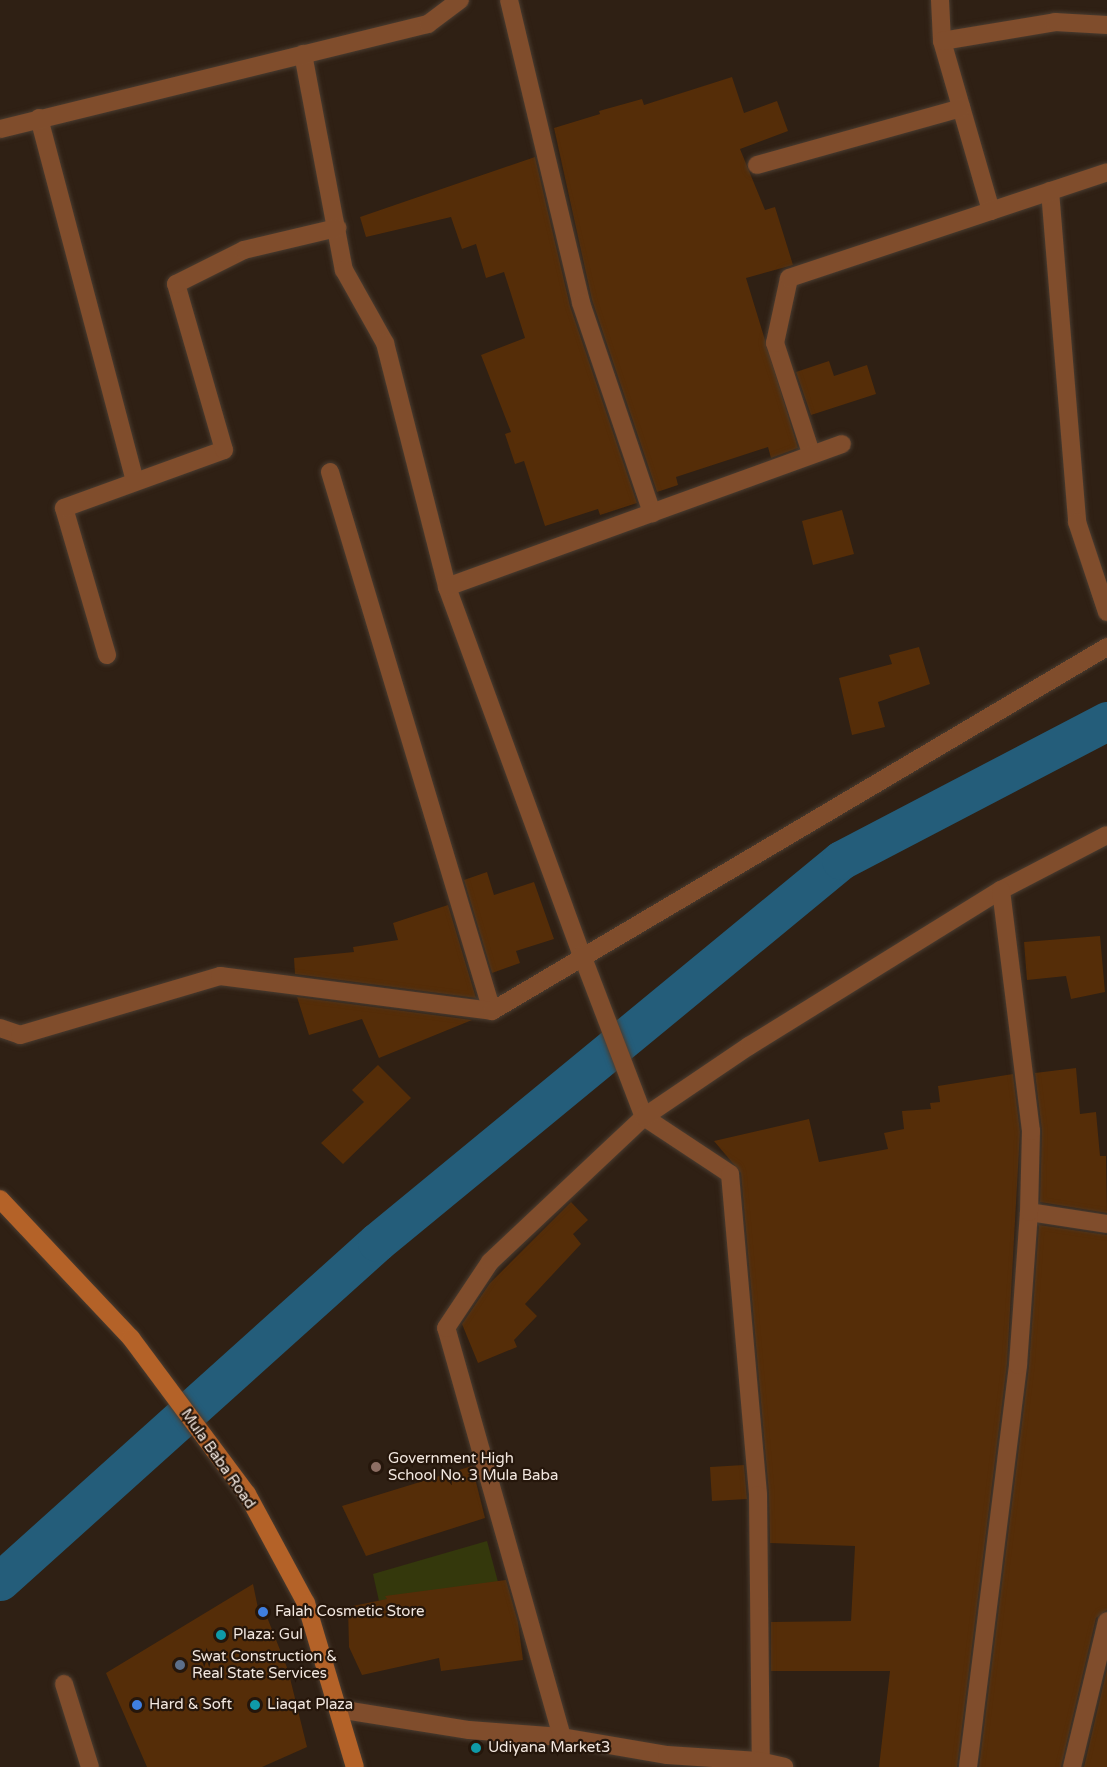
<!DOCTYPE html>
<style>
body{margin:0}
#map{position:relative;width:1107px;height:1767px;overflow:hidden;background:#2f2014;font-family:"Varela Round",sans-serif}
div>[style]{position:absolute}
.green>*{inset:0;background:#34380c}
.canal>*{height:39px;margin:-19.5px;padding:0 19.5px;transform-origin:19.5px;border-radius:19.5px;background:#245d7a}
.building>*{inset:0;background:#552d08}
.roads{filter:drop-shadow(0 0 2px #4a3c30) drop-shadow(0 0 2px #4a3c30)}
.street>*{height:18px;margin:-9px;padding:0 9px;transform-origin:9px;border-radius:9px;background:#804d2c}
.secondary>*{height:18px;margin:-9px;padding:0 9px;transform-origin:9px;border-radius:9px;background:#b46228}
.dots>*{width:16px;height:16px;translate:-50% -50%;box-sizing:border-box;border:3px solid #25160b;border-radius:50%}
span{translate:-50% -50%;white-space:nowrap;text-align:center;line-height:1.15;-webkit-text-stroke:4.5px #25160b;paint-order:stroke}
.poi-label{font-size:15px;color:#f2e7df}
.left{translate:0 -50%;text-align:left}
.street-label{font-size:15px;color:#f2e7df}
</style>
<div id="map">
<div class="green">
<i style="clip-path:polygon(487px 1541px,498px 1582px,379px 1601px,373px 1574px)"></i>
</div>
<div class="canal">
<i style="left:0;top:1581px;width:507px;rotate:-41.96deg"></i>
<i style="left:377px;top:1242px;width:601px;rotate:-39.46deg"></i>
<i style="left:841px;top:860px;width:300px;rotate:-27.6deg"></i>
</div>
<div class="building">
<i style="clip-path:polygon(732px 77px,744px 113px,777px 101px,788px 131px,740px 149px,765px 210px,775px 207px,793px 265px,746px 278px,798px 448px,771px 458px,768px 447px,676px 477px,678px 485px,657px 492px,592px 300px,554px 128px,600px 114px,599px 111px,642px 99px,644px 105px)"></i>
<i style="clip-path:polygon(535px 157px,570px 306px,637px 503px,600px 515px,598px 509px,545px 526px,524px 461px,515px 464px,505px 434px,511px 432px,481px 355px,525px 338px,504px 272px,486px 278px,476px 244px,462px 249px,451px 217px,366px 237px,360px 217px)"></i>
<i style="clip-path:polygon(829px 361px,834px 376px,867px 365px,876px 394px,811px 415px,796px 372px)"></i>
<i style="clip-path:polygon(842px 510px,854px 554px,813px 565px,802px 521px)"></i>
<i style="clip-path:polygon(919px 647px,930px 684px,878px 702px,885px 727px,852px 735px,839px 678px,892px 664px,889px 655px)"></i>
<i style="clip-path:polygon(487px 872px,494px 895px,534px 882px,554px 939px,516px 951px,520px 963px,492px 973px,464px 880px)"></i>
<i style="clip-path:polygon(448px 905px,476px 998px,295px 974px,294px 958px,354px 952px,353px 947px,398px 940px,393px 923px)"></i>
<i style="clip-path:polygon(1100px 936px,1105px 992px,1071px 999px,1066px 976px,1027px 980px,1024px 942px)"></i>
<i style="clip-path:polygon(297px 997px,472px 1020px,379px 1058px,362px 1019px,309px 1035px)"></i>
<i style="clip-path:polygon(378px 1065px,411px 1098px,343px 1164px,321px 1143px,364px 1102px,352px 1090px)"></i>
<i style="clip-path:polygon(1076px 1068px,1080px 1114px,1096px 1112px,1100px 1156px,1106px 1156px,1107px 1213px,1040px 1202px,1042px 1131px,1035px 1073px)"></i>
<i style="clip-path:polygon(1013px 1074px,1020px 1132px,1007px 1364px,957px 1767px,879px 1767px,890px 1671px,771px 1671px,771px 1622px,851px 1621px,855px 1546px,770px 1543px,769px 1494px,741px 1173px,714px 1141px,809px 1119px,819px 1162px,888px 1149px,884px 1133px,904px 1129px,902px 1111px,931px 1109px,930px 1103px,940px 1102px,938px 1086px)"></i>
<i style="clip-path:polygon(571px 1202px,588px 1220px,573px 1234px,581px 1244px,525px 1304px,537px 1316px,514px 1340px,517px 1347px,478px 1363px,462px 1324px,490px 1283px)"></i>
<i style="clip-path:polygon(1039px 1225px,1107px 1235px,1107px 1610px,1096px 1618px,1061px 1767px,979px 1767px,1029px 1366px)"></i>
<i style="clip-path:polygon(744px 1465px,747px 1499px,712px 1501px,710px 1467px)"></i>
<i style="clip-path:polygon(472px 1466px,485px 1518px,366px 1556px,342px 1506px)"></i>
<i style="clip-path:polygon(506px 1580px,518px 1622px,523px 1660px,441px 1671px,439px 1658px,362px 1675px,349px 1647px,348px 1607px,387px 1599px,385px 1596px)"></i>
<i style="clip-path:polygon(253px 1584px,259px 1613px,265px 1612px,288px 1670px,307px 1747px,262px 1767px,147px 1767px,106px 1673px)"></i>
<i style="clip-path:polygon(1107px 1669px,1107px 1767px,1084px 1767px)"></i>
</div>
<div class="roads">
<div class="street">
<i style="left:509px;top:0;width:311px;rotate:76.6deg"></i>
<i style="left:581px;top:303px;width:222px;rotate:71.3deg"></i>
<i style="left:940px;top:0;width:41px;rotate:87.2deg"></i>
<i style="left:942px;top:41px;width:177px;rotate:73.9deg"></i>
<i style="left:942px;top:41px;width:115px;rotate:-9.5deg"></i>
<i style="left:1055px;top:22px;width:52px;rotate:3.3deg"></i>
<i style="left:303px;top:54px;width:220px;rotate:79.3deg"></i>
<i style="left:344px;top:270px;width:84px;rotate:60.7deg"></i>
<i style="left:385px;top:343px;width:252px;rotate:75.7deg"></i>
<i style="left:447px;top:587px;width:392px;rotate:69.9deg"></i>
<i style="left:582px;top:955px;width:173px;rotate:69.1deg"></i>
<i style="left:644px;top:1117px;width:103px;rotate:33.5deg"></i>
<i style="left:730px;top:1174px;width:322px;rotate:85deg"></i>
<i style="left:758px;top:1495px;width:272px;rotate:89.4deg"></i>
<i style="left:39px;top:118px;width:376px;rotate:75.2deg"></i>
<i style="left:0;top:129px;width:441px;rotate:-13.8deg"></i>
<i style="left:428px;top:24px;width:40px;rotate:-37deg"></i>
<i style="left:757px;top:165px;width:212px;rotate:-15.6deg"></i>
<i style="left:1050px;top:191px;width:332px;rotate:85.3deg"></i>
<i style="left:1077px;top:522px;width:95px;rotate:71.6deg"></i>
<i style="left:811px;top:453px;width:116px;rotate:-108.1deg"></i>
<i style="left:775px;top:343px;width:66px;rotate:-77.8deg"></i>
<i style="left:789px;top:278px;width:335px;rotate:-18.4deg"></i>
<i style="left:330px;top:472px;width:563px;rotate:73.27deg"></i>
<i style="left:447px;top:587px;width:420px;rotate:-19.9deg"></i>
<i style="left:107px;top:655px;width:153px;rotate:-106.3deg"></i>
<i style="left:64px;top:508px;width:170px;rotate:-19.9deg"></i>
<i style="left:224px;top:450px;width:173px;rotate:-106.1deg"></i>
<i style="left:176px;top:284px;width:76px;rotate:-26.6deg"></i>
<i style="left:244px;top:250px;width:96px;rotate:-13.3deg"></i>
<i style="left:0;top:1028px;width:21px;rotate:19deg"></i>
<i style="left:20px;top:1035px;width:209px;rotate:-16.4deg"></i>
<i style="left:220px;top:976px;width:274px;rotate:7.3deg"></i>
<i style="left:492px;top:1011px;width:715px;rotate:-30.62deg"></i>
<i style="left:1029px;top:1212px;width:79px;rotate:8.7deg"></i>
<i style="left:64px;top:1684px;width:87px;rotate:72.6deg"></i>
<i style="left:338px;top:1709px;width:133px;rotate:9.1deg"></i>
<i style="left:469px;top:1730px;width:93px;rotate:4.3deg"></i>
<i style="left:562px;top:1737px;width:107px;rotate:9.7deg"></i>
<i style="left:667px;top:1755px;width:92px;rotate:3.7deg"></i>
<i style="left:759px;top:1761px;width:26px;rotate:13deg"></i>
<i style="left:562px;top:1737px;width:425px;rotate:-105.8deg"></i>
<i style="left:446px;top:1328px;width:79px;rotate:-56.3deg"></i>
<i style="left:490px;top:1262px;width:212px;rotate:-43.3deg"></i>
<i style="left:644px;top:1117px;width:127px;rotate:-34.1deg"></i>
<i style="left:749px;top:1046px;width:296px;rotate:-31.8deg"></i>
<i style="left:1001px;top:890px;width:119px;rotate:-27.4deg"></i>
<i style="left:968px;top:1767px;width:405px;rotate:-82.9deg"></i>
<i style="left:1018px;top:1365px;width:153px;rotate:-85.9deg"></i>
<i style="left:1029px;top:1212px;width:81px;rotate:-88.6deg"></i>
<i style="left:1031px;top:1131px;width:243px;rotate:-97.1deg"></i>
<i style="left:1072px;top:1767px;width:150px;rotate:-76.5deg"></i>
</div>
<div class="secondary">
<i style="left:0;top:1199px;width:191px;rotate:46.7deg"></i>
<i style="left:131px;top:1338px;width:194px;rotate:53.4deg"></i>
<i style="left:247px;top:1494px;width:124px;rotate:61.6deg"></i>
<i style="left:306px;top:1603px;width:171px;rotate:73.4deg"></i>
</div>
</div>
<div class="dots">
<i style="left:376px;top:1467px;background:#8d6e63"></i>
<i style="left:263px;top:1612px;background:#3f7fe0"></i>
<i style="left:221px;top:1635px;background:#0f9aa8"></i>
<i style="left:180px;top:1665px;background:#5c6f8a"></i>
<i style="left:137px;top:1705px;background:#3f7fe0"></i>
<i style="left:255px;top:1705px;background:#0f9aa8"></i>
<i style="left:476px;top:1748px;background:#0f9aa8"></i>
</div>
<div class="poi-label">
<span class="left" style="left:388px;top:1467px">Government High<br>School No. 3 Mula Baba</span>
<span class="left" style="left:275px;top:1612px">Falah Cosmetic Store</span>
<span class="left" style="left:233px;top:1635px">Plaza: Gul</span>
<span class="left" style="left:192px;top:1665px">Swat Construction &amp;<br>Real State Services</span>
<span class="left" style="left:149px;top:1705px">Hard &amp; Soft</span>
<span class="left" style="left:267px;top:1705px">Liaqat Plaza</span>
<span class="left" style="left:488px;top:1748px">Udiyana Market3</span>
</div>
<div class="street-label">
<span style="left:218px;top:1459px;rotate:55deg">Mula Baba Road</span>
</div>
</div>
